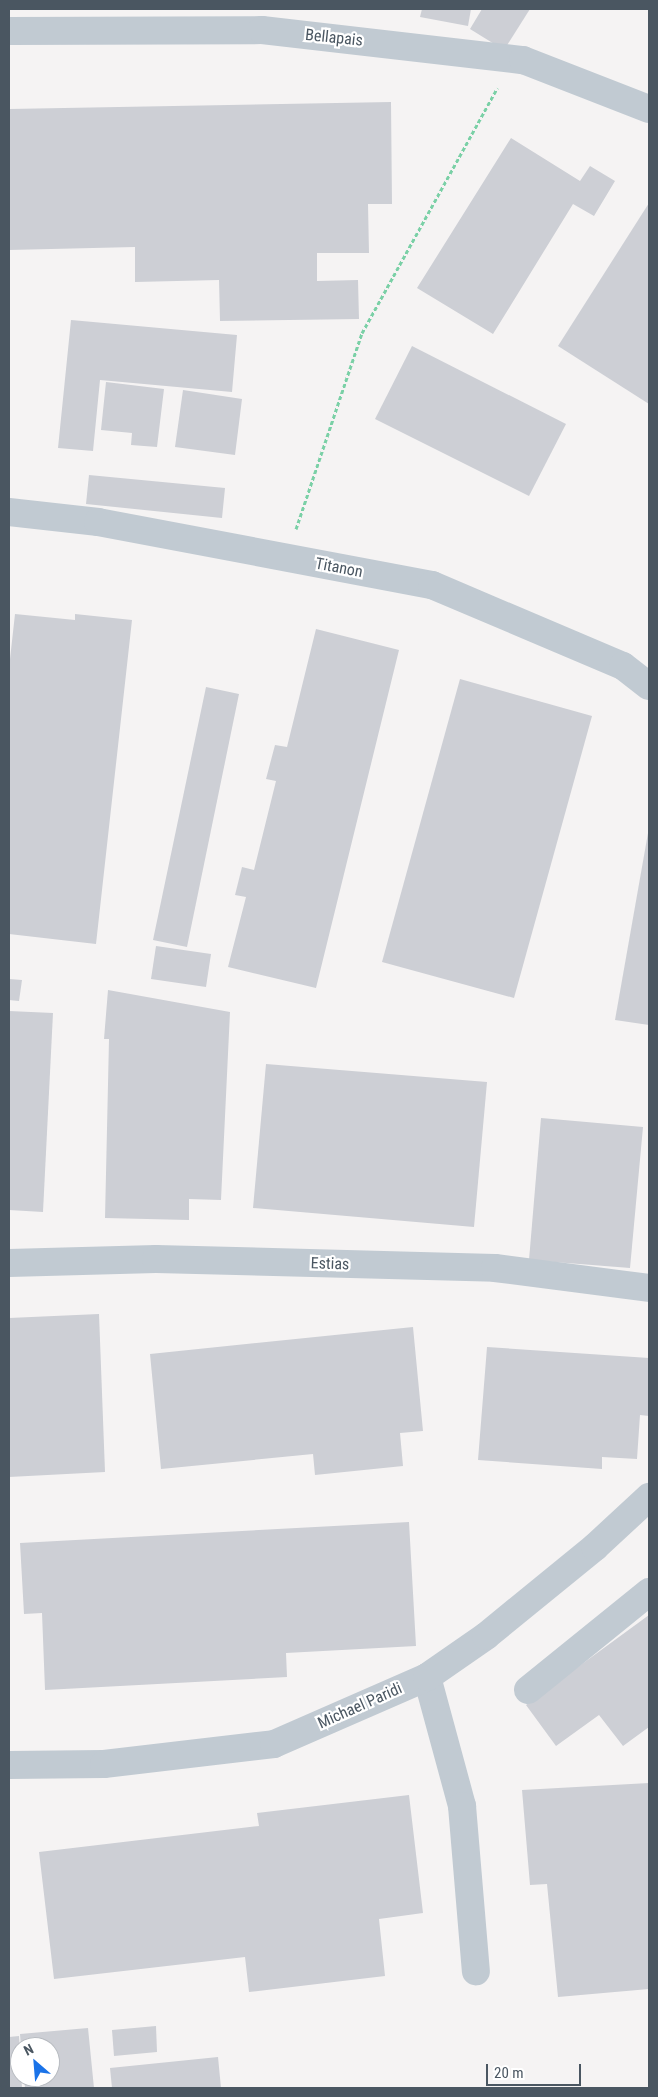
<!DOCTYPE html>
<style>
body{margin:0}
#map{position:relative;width:658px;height:2097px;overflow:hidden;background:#f5f3f3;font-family:"Roboto Condensed",sans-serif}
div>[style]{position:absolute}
.building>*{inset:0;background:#cdcfd5}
.path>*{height:3px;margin-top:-1.5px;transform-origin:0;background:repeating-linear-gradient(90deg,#7ad0a6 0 4px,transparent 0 6.5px)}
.minor>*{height:28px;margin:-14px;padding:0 14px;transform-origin:14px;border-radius:14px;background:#c1cad2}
span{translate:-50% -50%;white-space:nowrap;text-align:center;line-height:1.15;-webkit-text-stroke:4.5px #fff;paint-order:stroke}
.street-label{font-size:16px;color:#4a5661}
.frame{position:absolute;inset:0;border:10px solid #4a5661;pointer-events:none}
.north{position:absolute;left:10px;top:2037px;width:50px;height:50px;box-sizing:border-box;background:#fff;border:1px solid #b7bbc0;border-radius:50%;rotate:333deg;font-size:14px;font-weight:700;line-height:20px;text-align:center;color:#4a5661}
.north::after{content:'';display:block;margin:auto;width:18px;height:22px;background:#1a73e8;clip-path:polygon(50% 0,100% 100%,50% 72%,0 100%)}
.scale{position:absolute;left:486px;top:2064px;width:95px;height:22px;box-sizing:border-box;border:2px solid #4a5661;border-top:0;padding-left:6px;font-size:15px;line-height:18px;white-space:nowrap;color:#4a5661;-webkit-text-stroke:4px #fff;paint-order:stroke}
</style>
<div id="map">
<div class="building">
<i style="clip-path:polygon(422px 9px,471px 9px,468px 26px,420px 17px)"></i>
<i style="clip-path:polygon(482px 9px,530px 9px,504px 50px,470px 29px)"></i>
<i style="clip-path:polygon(391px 102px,392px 204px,368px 204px,369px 253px,317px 253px,317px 281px,358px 280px,359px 319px,220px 321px,219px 280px,135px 282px,135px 247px,9px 250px,9px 109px)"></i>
<i style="clip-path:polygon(511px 138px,580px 181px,590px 166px,615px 181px,594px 216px,573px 204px,493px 334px,417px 288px)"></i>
<i style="clip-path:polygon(649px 203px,649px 404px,558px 346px)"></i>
<i style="clip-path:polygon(71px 320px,237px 335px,232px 392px,100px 380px,93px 451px,58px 448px)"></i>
<i style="clip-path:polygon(412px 346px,566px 424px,529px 496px,375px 419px)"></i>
<i style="clip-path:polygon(106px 382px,164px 389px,157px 447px,131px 445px,132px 433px,101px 430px)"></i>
<i style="clip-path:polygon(183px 390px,242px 399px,235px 455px,175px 447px)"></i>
<i style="clip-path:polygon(89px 475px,225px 488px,222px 518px,86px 504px)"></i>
<i style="clip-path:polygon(15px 614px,75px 620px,75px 614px,132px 620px,96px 944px,9px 934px,9px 668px)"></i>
<i style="clip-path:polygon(316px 629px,399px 650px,316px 988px,228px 967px,246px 897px,235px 895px,242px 867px,254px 870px,276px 781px,266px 779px,275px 745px,287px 747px)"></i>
<i style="clip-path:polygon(460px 679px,592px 716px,514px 998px,382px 962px)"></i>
<i style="clip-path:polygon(206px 687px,239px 694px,187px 947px,153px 940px)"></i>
<i style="clip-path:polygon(648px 833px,649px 833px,649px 1025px,615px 1020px)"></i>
<i style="clip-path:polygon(156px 946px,211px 954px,206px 987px,151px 979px)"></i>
<i style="clip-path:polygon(9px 979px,22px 980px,19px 1001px,9px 1000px)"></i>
<i style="clip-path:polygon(108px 990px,230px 1012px,221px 1200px,189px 1199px,189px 1220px,105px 1218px,109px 1039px,104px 1039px)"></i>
<i style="clip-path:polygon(9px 1011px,53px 1013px,43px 1212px,9px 1210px)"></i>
<i style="clip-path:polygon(266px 1064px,487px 1082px,474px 1227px,253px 1208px)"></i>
<i style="clip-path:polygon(541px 1118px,643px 1127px,630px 1268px,529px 1260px)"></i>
<i style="clip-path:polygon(99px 1314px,105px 1472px,9px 1477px,9px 1318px)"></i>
<i style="clip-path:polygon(413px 1327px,423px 1431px,400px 1433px,403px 1466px,315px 1475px,313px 1454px,161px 1469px,150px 1354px)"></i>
<i style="clip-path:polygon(487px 1347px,649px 1358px,649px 1416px,640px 1415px,637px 1459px,602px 1457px,602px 1469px,478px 1460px)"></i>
<i style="clip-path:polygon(409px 1522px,416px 1646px,286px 1653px,287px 1677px,45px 1690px,42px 1613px,24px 1614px,20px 1543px)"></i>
<i style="clip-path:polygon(649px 1615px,649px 1727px,623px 1746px,599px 1715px,556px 1746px,526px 1705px)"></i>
<i style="clip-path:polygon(649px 1783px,649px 1989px,558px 1997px,547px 1884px,530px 1885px,522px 1790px)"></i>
<i style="clip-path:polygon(409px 1795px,423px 1913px,379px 1919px,385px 1976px,249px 1992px,245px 1957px,54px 1979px,39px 1852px,259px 1826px,257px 1813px)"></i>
<i style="clip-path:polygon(156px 2026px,157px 2052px,114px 2056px,112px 2030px)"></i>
<i style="clip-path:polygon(88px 2028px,94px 2088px,25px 2088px,24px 2077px,50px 2077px,50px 2047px,21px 2047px,20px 2034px)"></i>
<i style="clip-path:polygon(19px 2036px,22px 2088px,9px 2088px,9px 2037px)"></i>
<i style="clip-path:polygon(218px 2057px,221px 2088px,112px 2088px,110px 2068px)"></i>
</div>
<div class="path">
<i style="left:296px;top:529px;width:207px;rotate:-71.4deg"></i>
<i style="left:362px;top:333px;width:280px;rotate:-61.1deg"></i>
</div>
<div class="minor">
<i style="left:9px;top:31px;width:253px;rotate:-0.2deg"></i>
<i style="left:262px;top:30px;width:263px;rotate:6.6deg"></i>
<i style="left:523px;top:60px;width:135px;rotate:21.3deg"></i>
<i style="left:9px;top:512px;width:90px;rotate:6.4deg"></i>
<i style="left:98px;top:522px;width:340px;rotate:10.7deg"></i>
<i style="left:432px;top:585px;width:207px;rotate:23deg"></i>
<i style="left:623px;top:666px;width:33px;rotate:38deg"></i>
<i style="left:9px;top:1263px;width:147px;rotate:-1.6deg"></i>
<i style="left:156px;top:1259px;width:339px;rotate:1.5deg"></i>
<i style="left:495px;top:1268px;width:155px;rotate:7.4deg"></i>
<i style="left:427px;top:1677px;width:134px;rotate:74.8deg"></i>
<i style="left:462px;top:1806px;width:166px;rotate:85.2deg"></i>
<i style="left:528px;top:1690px;width:156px;rotate:-39deg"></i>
<i style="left:9px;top:1765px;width:95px;rotate:-0.6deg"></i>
<i style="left:104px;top:1764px;width:171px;rotate:-6.7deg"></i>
<i style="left:274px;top:1744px;width:167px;rotate:-23.6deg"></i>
<i style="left:427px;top:1677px;width:72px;rotate:-34.8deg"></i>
<i style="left:486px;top:1636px;width:141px;rotate:-39.2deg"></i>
<i style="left:595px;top:1547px;width:74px;rotate:-42.8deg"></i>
</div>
<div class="street-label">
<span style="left:334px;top:38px;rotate:6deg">Bellapais</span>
<span style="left:339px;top:568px;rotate:11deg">Titanon</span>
<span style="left:330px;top:1264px;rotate:2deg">Estias</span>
<span style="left:360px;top:1706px;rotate:-24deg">Michael Paridi</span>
</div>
<div class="frame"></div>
<div class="north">N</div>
<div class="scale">20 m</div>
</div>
